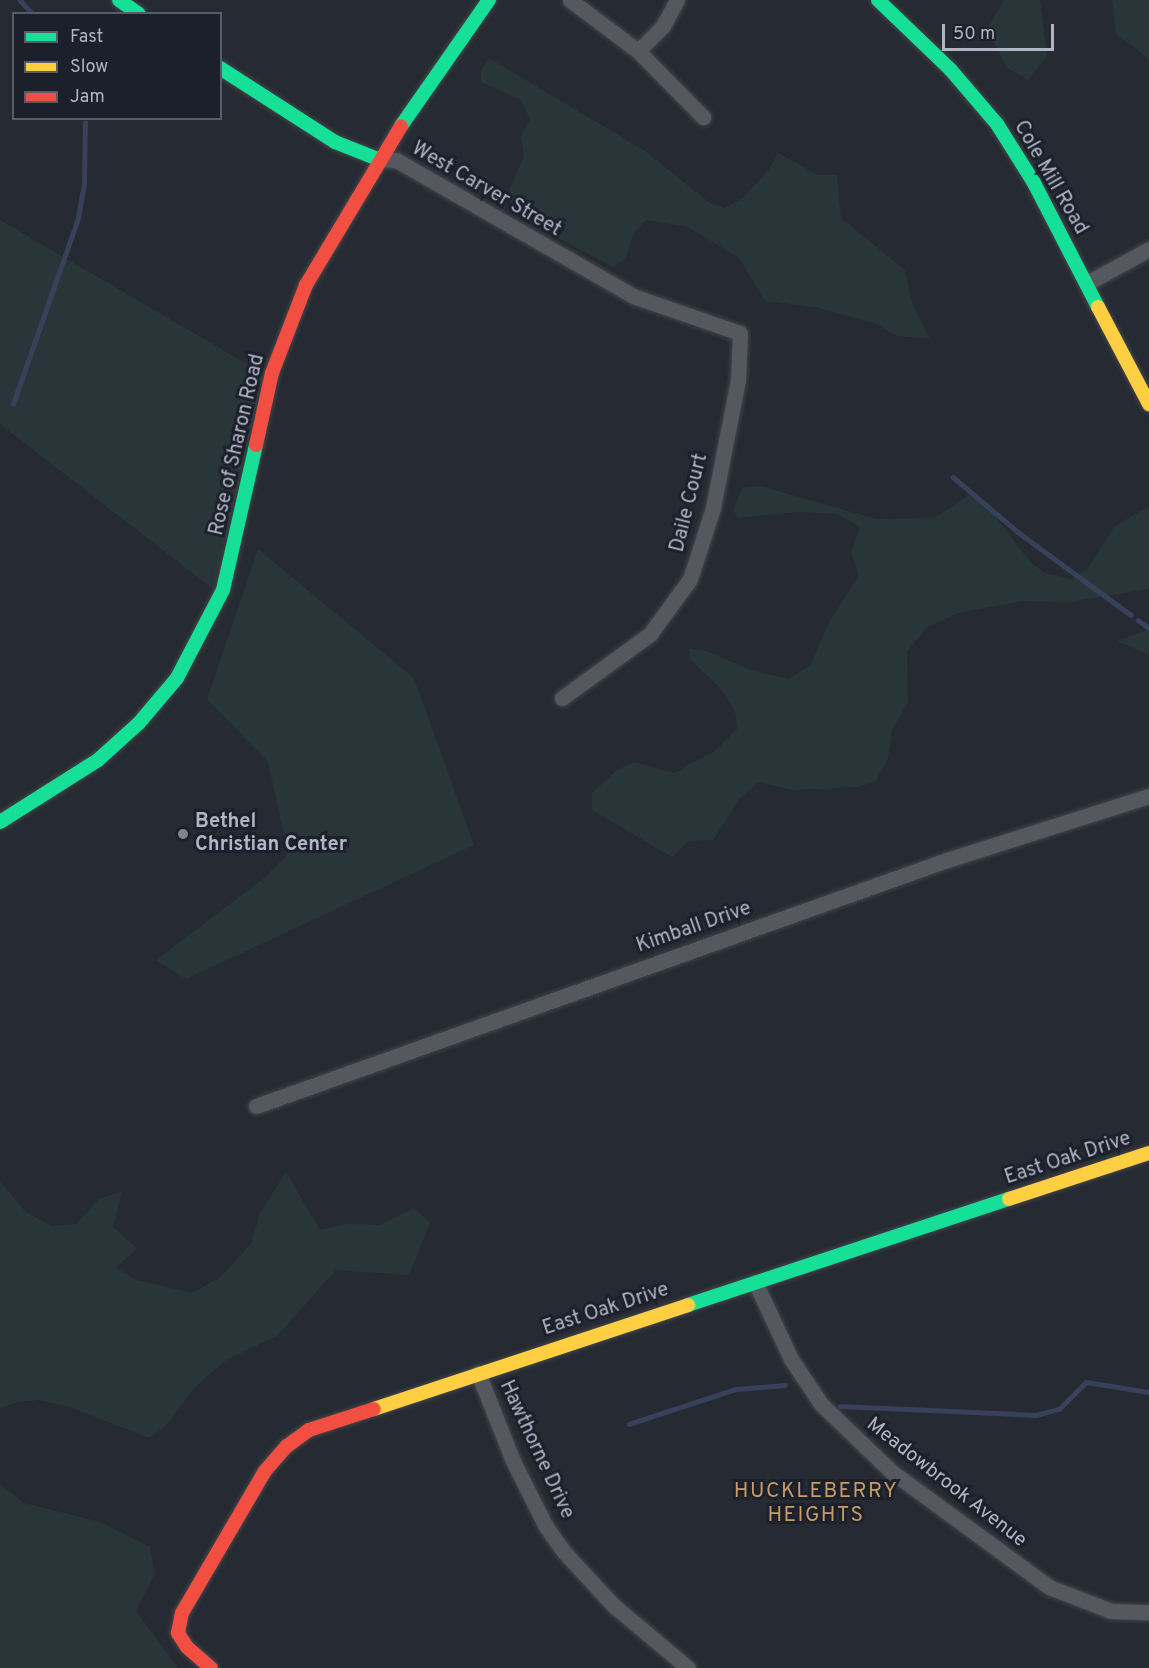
<!DOCTYPE html>
<style>
body{margin:0}
#map{position:relative;width:1149px;height:1668px;overflow:hidden;background:#262a32;font-family:Overpass,sans-serif}
div>[style]{position:absolute}
.green>*{inset:0;background:#28363a}
.stream>*{height:4.5px;margin:-2.25px;padding:0 2.25px;transform-origin:2.25px;border-radius:2.25px;background:#37425a}
.roads{filter:drop-shadow(0 0 2px #42454b) drop-shadow(0 0 2px #42454b)}
.street>*{height:15px;margin:-7.5px;padding:0 7.5px;transform-origin:7.5px;border-radius:7.5px;background:#56585f}
.fast>*{height:14px;margin:-7px;padding:0 7px;transform-origin:7px;border-radius:7px;background:#16e098}
.slow>*{height:14px;margin:-7px;padding:0 7px;transform-origin:7px;border-radius:7px;background:#ffcf43}
.jam>*{height:14px;margin:-7px;padding:0 7px;transform-origin:7px;border-radius:7px;background:#f24e42}
.dots>*{width:16px;height:16px;translate:-50% -50%;box-sizing:border-box;border:3px solid #1b202b;border-radius:50%}
span{translate:-50% -50%;white-space:nowrap;text-align:center;line-height:1.15;-webkit-text-stroke:6px #1b202b;paint-order:stroke}
.street-label{font-size:20px;color:#b0b5c3}
.poi-label{font-size:20px;color:#b0b5c3;font-weight:700}
.left{translate:0 -50%;text-align:left}
.neighbourhood-label{font-size:21px;color:#c99c65;letter-spacing:1.5px}
.legend{position:absolute;left:12px;top:12px;width:210px;height:108px;box-sizing:border-box;background:#1b202b;border:2px solid #575c68;margin:0;padding:8px 10px;list-style:none;font-size:18px;color:#b0b5c3}
.legend li{display:flex;align-items:center;gap:12px;height:30px}
.legend b{width:30px;border:2px solid #575c68}
.scale{position:absolute;left:942px;top:24px;width:112px;height:27px;box-sizing:border-box;border:3px solid #b0b5c3;border-top:0;padding-left:8px;font-size:18px;line-height:21px;white-space:nowrap;color:#b0b5c3;-webkit-text-stroke:4px #1b202b;paint-order:stroke}
</style>
<div id="map">
<div class="green">
<i style="clip-path:polygon(1004px 0,1040px 0,1047px 56px,1028px 80px,1007px 68px,987px 29px)"></i>
<i style="clip-path:polygon(1112px 0,1149px 0,1149px 59px,1116px 34px)"></i>
<i style="clip-path:polygon(489px 58px,645px 151px,711px 204px,725px 208px,743px 198px,769px 169px,778px 153px,818px 175px,837px 175px,841px 218px,905px 270px,912px 303px,930px 339px,898px 336px,874px 323px,815px 307px,765px 301px,739px 258px,688px 227px,646px 220px,633px 235px,626px 258px,613px 267px,523px 219px,510px 202px,509px 191px,524px 156px,521px 137px,530px 119px,521px 100px,481px 82px,481px 71px)"></i>
<i style="clip-path:polygon(0 220px,264px 374px,213px 589px,0 424px)"></i>
<i style="clip-path:polygon(760px 486px,877px 519px,934px 518px,972px 493px,995px 516px,1031px 563px,1045px 573px,1071px 579px,1087px 569px,1114px 527px,1149px 506px,1149px 589px,1067px 602px,1022px 601px,958px 613px,926px 628px,907px 652px,908px 703px,892px 730px,888px 759px,876px 781px,858px 787px,793px 790px,758px 782px,740px 799px,713px 840px,689px 841px,672px 857px,592px 810px,592px 793px,617px 770px,634px 762px,674px 773px,715px 751px,737px 729px,735px 711px,722px 690px,690px 659px,689px 649px,704px 650px,753px 671px,789px 679px,811px 664px,829px 622px,859px 576px,851px 552px,860px 527px,837px 514px,799px 512px,737px 518px,734px 509px,742px 488px)"></i>
<i style="clip-path:polygon(258px 549px,414px 678px,474px 845px,186px 979px,156px 960px,263px 879px,288px 854px,268px 762px,207px 699px)"></i>
<i style="clip-path:polygon(1149px 629px,1149px 655px,1117px 641px)"></i>
<i style="clip-path:polygon(286px 1172px,320px 1230px,346px 1224px,380px 1225px,414px 1208px,430px 1223px,409px 1275px,336px 1270px,278px 1335px,225px 1361px,195px 1387px,165px 1427px,149px 1438px,70px 1407px,40px 1400px,17px 1402px,0 1409px,0 1181px,25px 1211px,51px 1226px,77px 1224px,99px 1199px,122px 1191px,113px 1227px,137px 1248px,116px 1268px,137px 1280px,193px 1293px,220px 1277px,251px 1244px,260px 1213px)"></i>
<i style="clip-path:polygon(0 1484px,24px 1503px,100px 1522px,150px 1547px,155px 1574px,136px 1611px,178px 1668px,0 1668px)"></i>
</div>
<div class="stream">
<i style="left:20px;top:0;width:19px;rotate:47deg"></i>
<i style="left:13px;top:404px;width:197px;rotate:-70.7deg"></i>
<i style="left:78px;top:218px;width:35px;rotate:-80deg"></i>
<i style="left:84px;top:184px;width:61px;rotate:-89.1deg"></i>
<i style="left:953px;top:477px;width:85px;rotate:40.2deg"></i>
<i style="left:1018px;top:532px;width:140px;rotate:36.3deg"></i>
<i style="left:1138px;top:620px;width:14px;rotate:36deg"></i>
<i style="left:840px;top:1406px;width:196px;rotate:2.6deg"></i>
<i style="left:1036px;top:1415px;width:24px;rotate:-15deg"></i>
<i style="left:1059px;top:1409px;width:38px;rotate:-45deg"></i>
<i style="left:1086px;top:1382px;width:64px;rotate:9deg"></i>
<i style="left:629px;top:1424px;width:113px;rotate:-18.1deg"></i>
<i style="left:736px;top:1389px;width:49px;rotate:-4.7deg"></i>
</div>
<div class="roads">
<div class="street">
<i style="left:570px;top:0;width:85px;rotate:36.9deg"></i>
<i style="left:638px;top:51px;width:93px;rotate:45.4deg"></i>
<i style="left:638px;top:51px;width:35px;rotate:-45deg"></i>
<i style="left:663px;top:26px;width:30px;rotate:-62deg"></i>
<i style="left:378px;top:159px;width:18px;rotate:3deg"></i>
<i style="left:396px;top:160px;width:273px;rotate:29.8deg"></i>
<i style="left:633px;top:296px;width:113px;rotate:19.1deg"></i>
<i style="left:740px;top:333px;width:47px;rotate:92.4deg"></i>
<i style="left:738px;top:380px;width:130px;rotate:101.1deg"></i>
<i style="left:713px;top:508px;width:75px;rotate:107.9deg"></i>
<i style="left:690px;top:579px;width:68px;rotate:126deg"></i>
<i style="left:650px;top:634px;width:109px;rotate:144deg"></i>
<i style="left:1087px;top:283px;width:71px;rotate:-28.7deg"></i>
<i style="left:256px;top:1106px;width:733px;rotate:-19.6deg"></i>
<i style="left:947px;top:860px;width:212px;rotate:-17.6deg"></i>
<i style="left:755px;top:1282px;width:85px;rotate:64.9deg"></i>
<i style="left:791px;top:1359px;width:54px;rotate:56.3deg"></i>
<i style="left:821px;top:1404px;width:98px;rotate:43.8deg"></i>
<i style="left:892px;top:1472px;width:195px;rotate:36.2deg"></i>
<i style="left:1049px;top:1587px;width:66px;rotate:21.2deg"></i>
<i style="left:1111px;top:1611px;width:38px;rotate:2deg"></i>
<i style="left:478px;top:1373px;width:95px;rotate:68.3deg"></i>
<i style="left:513px;top:1461px;width:72px;rotate:63.4deg"></i>
<i style="left:545px;top:1525px;width:33px;rotate:55deg"></i>
<i style="left:564px;top:1552px;width:72px;rotate:47.2deg"></i>
<i style="left:613px;top:1605px;width:98px;rotate:40deg"></i>
</div>
<div class="fast">
<i style="left:119px;top:0;width:24px;rotate:35deg"></i>
<i style="left:878px;top:0;width:100px;rotate:43.8deg"></i>
<i style="left:950px;top:69px;width:72px;rotate:49.5deg"></i>
<i style="left:997px;top:124px;width:70px;rotate:57.9deg"></i>
<i style="left:1034px;top:183px;width:140px;rotate:62.7deg"></i>
<i style="left:220px;top:68px;width:137px;rotate:32.8deg"></i>
<i style="left:335px;top:142px;width:46px;rotate:21.6deg"></i>
<i style="left:401px;top:126px;width:154px;rotate:-55.1deg"></i>
<i style="left:0;top:822px;width:116px;rotate:-32.3deg"></i>
<i style="left:98px;top:760px;width:55px;rotate:-42.1deg"></i>
<i style="left:139px;top:723px;width:59px;rotate:-49.8deg"></i>
<i style="left:177px;top:678px;width:99px;rotate:-62.4deg"></i>
<i style="left:223px;top:590px;width:149px;rotate:-77.2deg"></i>
<i style="left:688px;top:1305px;width:338px;rotate:-18.3deg"></i>
</div>
<div class="slow">
<i style="left:1098px;top:307px;width:110px;rotate:62.3deg"></i>
<i style="left:1009px;top:1199px;width:147px;rotate:-18.2deg"></i>
<i style="left:374px;top:1409px;width:331px;rotate:-18.3deg"></i>
</div>
<div class="jam">
<i style="left:256px;top:445px;width:74px;rotate:-77.5deg"></i>
<i style="left:272px;top:373px;width:94px;rotate:-68.9deg"></i>
<i style="left:306px;top:285px;width:185px;rotate:-59.1deg"></i>
<i style="left:211px;top:1668px;width:32px;rotate:-139deg"></i>
<i style="left:187px;top:1647px;width:17px;rotate:-123deg"></i>
<i style="left:178px;top:1633px;width:20px;rotate:-79deg"></i>
<i style="left:182px;top:1613px;width:164px;rotate:-59.7deg"></i>
<i style="left:265px;top:1471px;width:33px;rotate:-49deg"></i>
<i style="left:287px;top:1446px;width:27px;rotate:-36deg"></i>
<i style="left:309px;top:1430px;width:68px;rotate:-17.9deg"></i>
</div>
</div>
<div class="dots">
<i style="left:183px;top:834px;background:#808490"></i>
</div>
<div class="street-label">
<span style="left:1050px;top:178px;rotate:60deg">Cole Mill Road</span>
<span style="left:486px;top:190px;rotate:30deg">West Carver Street</span>
<span style="left:238px;top:445px;rotate:-77deg">Rose of Sharon Road</span>
<span style="left:690px;top:503px;rotate:-76deg">Daile Court</span>
<span style="left:694px;top:928px;rotate:-19deg">Kimball Drive</span>
<span style="left:1068px;top:1159px;rotate:-18deg">East Oak Drive</span>
<span style="left:606px;top:1310px;rotate:-18deg">East Oak Drive</span>
<span style="left:536px;top:1450px;rotate:65deg">Hawthorne Drive</span>
<span style="left:946px;top:1483px;rotate:38deg">Meadowbrook Avenue</span>
</div>
<div class="poi-label">
<span class="left" style="left:195px;top:834px">Bethel<br>Christian Center</span>
</div>
<div class="neighbourhood-label">
<span style="left:816px;top:1504px">HUCKLEBERRY<br>HEIGHTS</span>
</div>
<ul class="legend">
<li><b style="height:8px;background:#16e098"></b>Fast</li>
<li><b style="height:8px;background:#ffcf43"></b>Slow</li>
<li><b style="height:8px;background:#f24e42"></b>Jam</li>
</ul>
<div class="scale">50 m</div>
</div>
